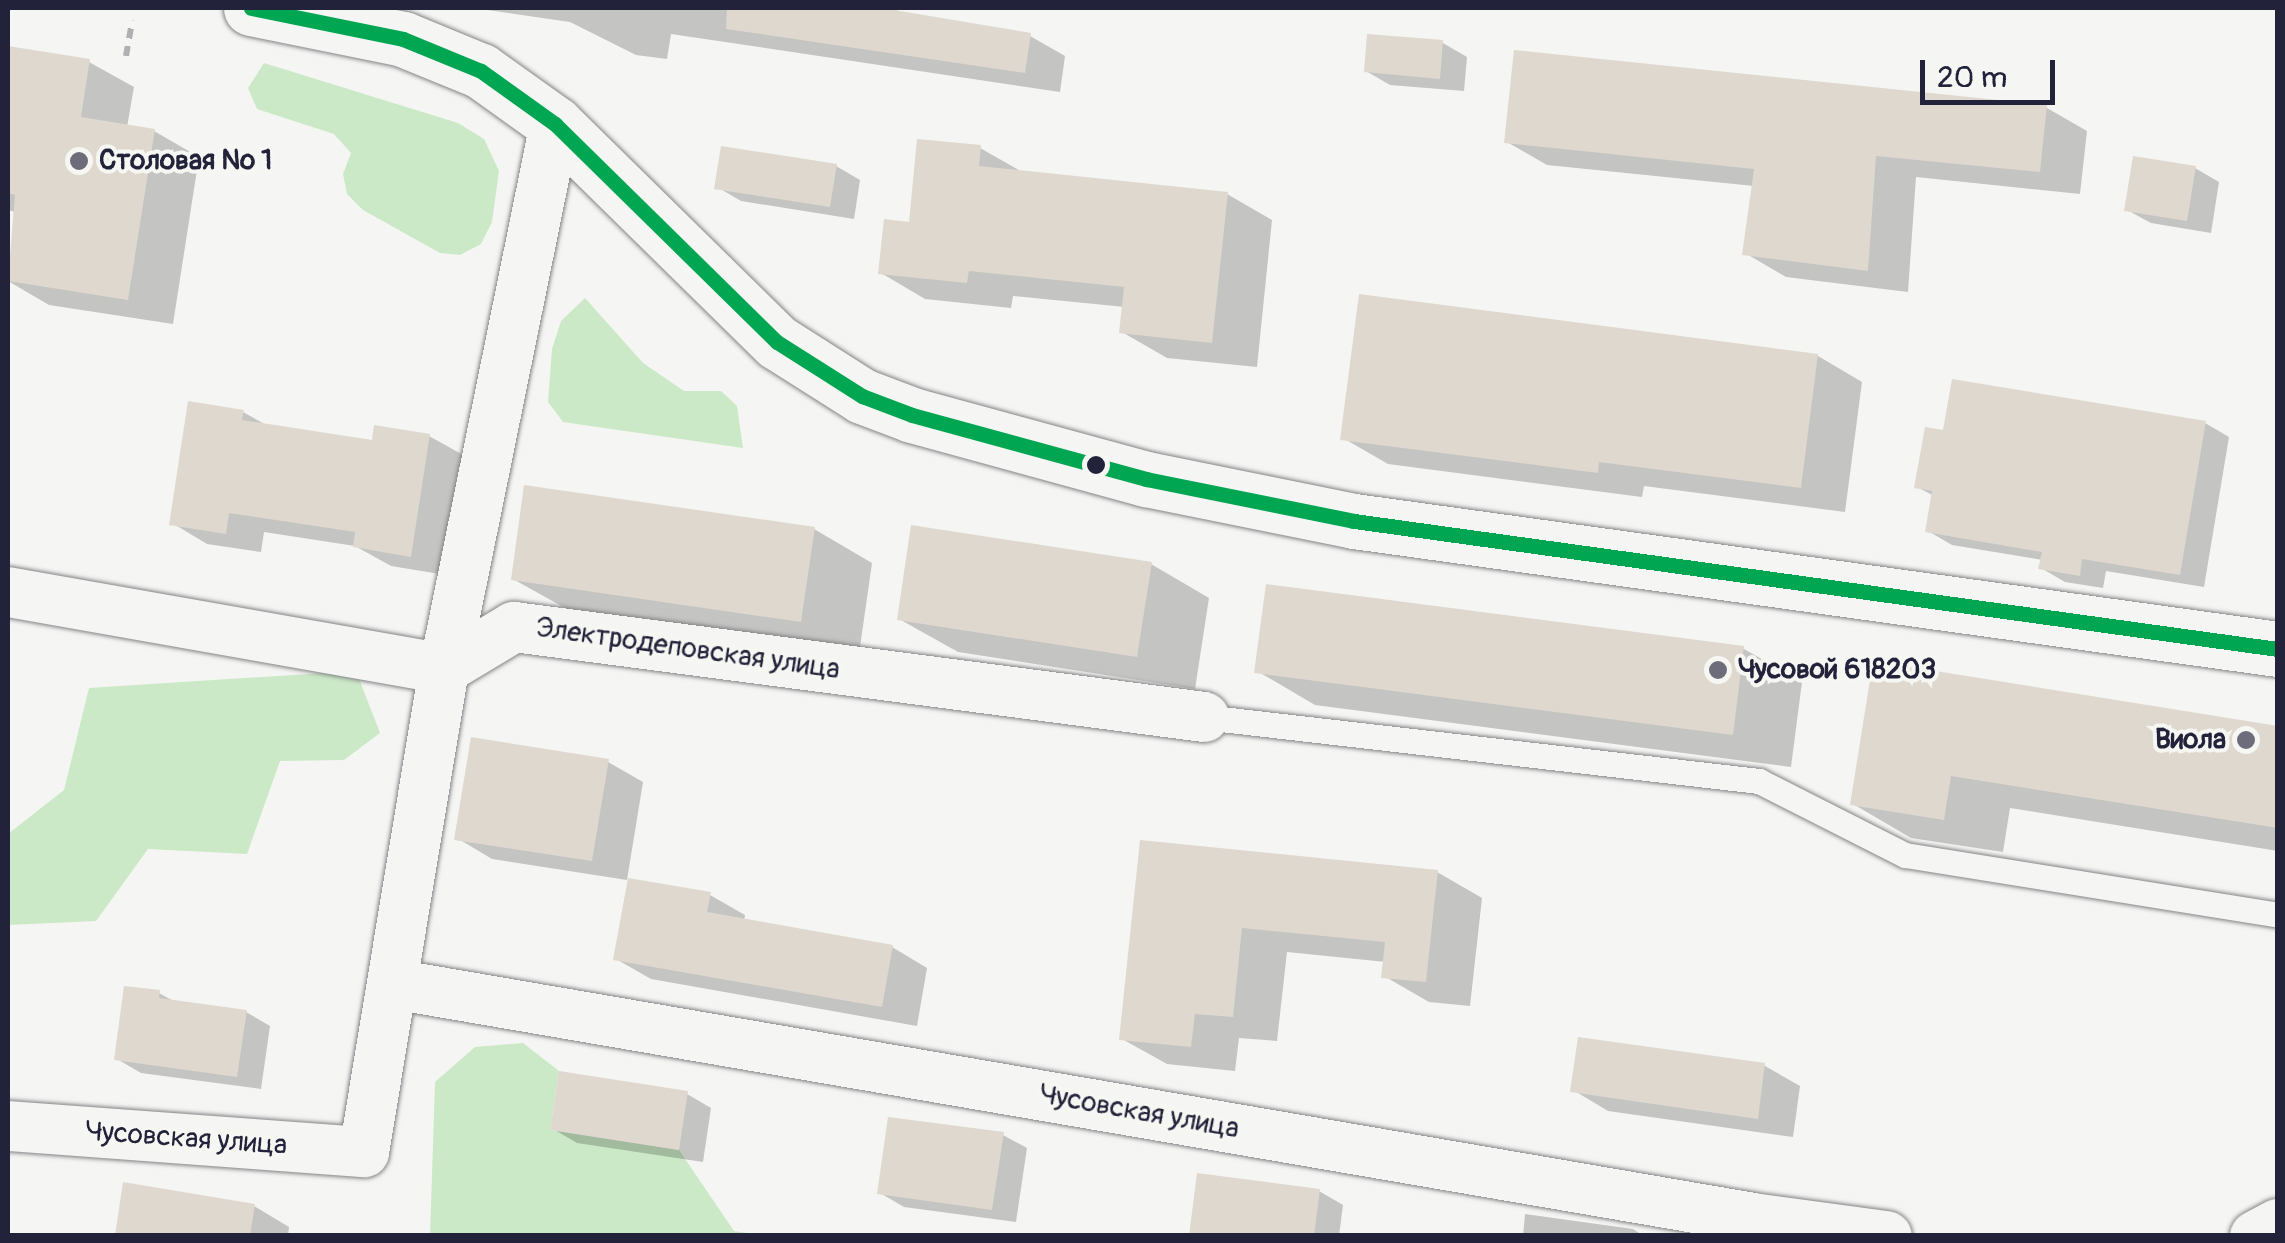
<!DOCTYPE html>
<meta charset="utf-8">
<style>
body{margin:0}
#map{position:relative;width:2285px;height:1243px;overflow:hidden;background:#f5f5f3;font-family:Pangolin,sans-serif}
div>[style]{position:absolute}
.green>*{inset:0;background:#cbe9c6}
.shadow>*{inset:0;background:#0003}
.building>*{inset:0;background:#ded8cf}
.path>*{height:6px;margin-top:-3px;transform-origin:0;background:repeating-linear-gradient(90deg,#b0b0b2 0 10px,transparent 0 18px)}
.roads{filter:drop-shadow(0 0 2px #858589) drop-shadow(0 0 2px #858589)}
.service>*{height:25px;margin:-12.5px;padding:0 12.5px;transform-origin:12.5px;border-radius:12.5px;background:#f5f5f3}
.minor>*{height:50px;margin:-25px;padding:0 25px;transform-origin:25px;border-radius:25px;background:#f5f5f3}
.tertiary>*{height:55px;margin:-27.5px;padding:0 27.5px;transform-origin:27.5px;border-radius:27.5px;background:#f5f5f3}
.bus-1>*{height:15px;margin:-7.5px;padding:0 7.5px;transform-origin:7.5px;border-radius:7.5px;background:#00a651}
.dots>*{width:28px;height:28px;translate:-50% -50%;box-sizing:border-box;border:5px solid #f6f6f2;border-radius:50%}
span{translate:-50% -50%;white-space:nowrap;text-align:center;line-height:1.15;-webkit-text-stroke:8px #f6f6f2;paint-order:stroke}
.poi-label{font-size:28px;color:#22223b;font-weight:700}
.left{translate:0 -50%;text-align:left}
.right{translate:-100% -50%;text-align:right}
.street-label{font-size:28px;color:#22223b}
.frame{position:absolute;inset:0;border:10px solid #22223b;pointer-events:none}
.scale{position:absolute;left:1920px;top:60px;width:135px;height:45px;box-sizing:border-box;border:5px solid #22223b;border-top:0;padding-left:12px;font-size:30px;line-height:35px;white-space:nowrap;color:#22223b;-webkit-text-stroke:8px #f6f6f2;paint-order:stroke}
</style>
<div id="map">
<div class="green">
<i style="clip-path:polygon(264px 63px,458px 123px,484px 139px,499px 171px,492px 222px,481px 244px,460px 255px,440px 253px,363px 210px,347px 194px,343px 174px,351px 153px,334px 134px,257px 109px,248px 88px)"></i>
<i style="clip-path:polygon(585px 298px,643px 363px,684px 391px,721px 391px,737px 406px,743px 448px,563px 422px,548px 402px,552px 349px,561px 321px)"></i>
<i style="clip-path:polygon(356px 671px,380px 733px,344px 760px,280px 761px,247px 854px,148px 849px,96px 921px,8px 925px,8px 834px,64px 790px,89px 688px)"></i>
<i style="clip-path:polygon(523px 1043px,559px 1071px,550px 1130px,679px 1150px,734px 1231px,760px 1235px,430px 1236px,435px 1082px,475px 1047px)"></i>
</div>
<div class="shadow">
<i style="clip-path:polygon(474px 8px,892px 8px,911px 18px,1030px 36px,1065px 56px,1060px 92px,671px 34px,667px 59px,636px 55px,570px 22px)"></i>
<i style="clip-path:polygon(1443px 43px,1467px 57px,1464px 91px,1390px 85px,1366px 71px)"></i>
<i style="clip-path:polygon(8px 49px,89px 62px,134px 87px,127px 127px,154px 131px,199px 157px,173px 324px,49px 305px,8px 281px,15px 212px,8px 210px)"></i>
<i style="clip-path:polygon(2047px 108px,2087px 131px,2080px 194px,1916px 177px,1908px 292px,1786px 277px,1745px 253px,1754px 186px,1547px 165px,1507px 142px)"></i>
<i style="clip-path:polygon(980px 148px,1024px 173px,1227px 194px,1272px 220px,1257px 367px,1167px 358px,1122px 332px,1125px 307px,1013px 296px,1011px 308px,925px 299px,881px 273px,911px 225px)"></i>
<i style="clip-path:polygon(836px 166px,860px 180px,854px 219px,741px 201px,717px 187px)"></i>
<i style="clip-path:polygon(2195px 168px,2219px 182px,2211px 233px,2151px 223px,2127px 210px)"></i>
<i style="clip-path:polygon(1818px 356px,1862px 382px,1845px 512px,1644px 486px,1642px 497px,1388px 464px,1343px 438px)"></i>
<i style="clip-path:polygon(243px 412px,268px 426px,374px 443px,429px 436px,465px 456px,446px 575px,391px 566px,355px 546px,264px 532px,261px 552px,207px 544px,172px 523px)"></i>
<i style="clip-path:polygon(2205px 423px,2229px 437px,2204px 587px,2106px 571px,2103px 588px,2065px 582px,2041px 568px,2043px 560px,1952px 545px,1928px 531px,1934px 496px,1917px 487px,1945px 433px)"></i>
<i style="clip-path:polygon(814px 529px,872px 563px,859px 654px,572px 612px,513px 579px)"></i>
<i style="clip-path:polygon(1151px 564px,1209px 598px,1195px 689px,958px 652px,899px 619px)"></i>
<i style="clip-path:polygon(1744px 649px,1802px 682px,1791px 767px,1315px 705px,1257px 671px)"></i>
<i style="clip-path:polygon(1875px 664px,2278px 728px,2278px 851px,2010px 808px,2003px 852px,1911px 838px,1853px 804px)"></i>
<i style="clip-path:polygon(608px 762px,643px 782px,627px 880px,492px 859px,457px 838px)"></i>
<i style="clip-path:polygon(1143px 843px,1437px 872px,1482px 898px,1470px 1006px,1429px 1002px,1384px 976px,1386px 962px,1287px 952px,1277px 1041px,1239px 1038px,1235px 1071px,1167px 1064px,1122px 1039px)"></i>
<i style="clip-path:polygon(710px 895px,745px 915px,744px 921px,892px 947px,927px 968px,917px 1026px,651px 979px,616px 959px)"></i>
<i style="clip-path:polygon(159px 993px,177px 1003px,246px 1012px,270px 1026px,261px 1089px,141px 1073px,117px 1059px)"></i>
<i style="clip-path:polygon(1765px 1066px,1800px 1086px,1793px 1137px,1608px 1111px,1573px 1090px)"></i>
<i style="clip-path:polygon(687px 1094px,711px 1108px,703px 1162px,577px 1143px,553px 1129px)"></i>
<i style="clip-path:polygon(1003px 1135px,1027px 1148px,1016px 1222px,904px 1207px,880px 1193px)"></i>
<i style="clip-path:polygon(1319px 1191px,1343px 1205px,1339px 1236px,1192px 1236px)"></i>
<i style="clip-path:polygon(254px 1206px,289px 1227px,288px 1236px,117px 1236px)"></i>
<i style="clip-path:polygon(1525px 1214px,1633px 1229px,1644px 1236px,1523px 1236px)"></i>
</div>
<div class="building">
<i style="clip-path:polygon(727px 8px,882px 8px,1031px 33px,1025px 73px,726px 29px)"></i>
<i style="clip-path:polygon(1367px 34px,1443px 40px,1440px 79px,1364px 72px)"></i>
<i style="clip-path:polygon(8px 46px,90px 59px,81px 117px,155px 129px,128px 300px,8px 281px,15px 195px,8px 193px)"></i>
<i style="clip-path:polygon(1514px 50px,2047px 105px,2040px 172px,1876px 156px,1868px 271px,1742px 255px,1754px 169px,1504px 143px)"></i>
<i style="clip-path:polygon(917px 139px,981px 145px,979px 166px,1228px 192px,1212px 343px,1119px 333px,1124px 287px,969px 271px,967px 283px,878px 274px,884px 219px,909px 222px)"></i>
<i style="clip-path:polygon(721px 146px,837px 164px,830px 207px,714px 189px)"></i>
<i style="clip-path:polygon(2133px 156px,2196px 166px,2187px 221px,2124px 211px)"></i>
<i style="clip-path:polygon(1359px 294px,1818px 354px,1801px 488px,1599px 462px,1598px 473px,1340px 440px)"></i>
<i style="clip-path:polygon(1952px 379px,2206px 421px,2180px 575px,2082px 559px,2080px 576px,2038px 569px,2042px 552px,1925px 532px,1932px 491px,1914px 488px,1925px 427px,1943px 430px)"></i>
<i style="clip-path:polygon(188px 401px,244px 410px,242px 420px,372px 440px,374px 425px,430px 434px,411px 557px,353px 547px,355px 532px,229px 513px,226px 534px,169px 525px)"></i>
<i style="clip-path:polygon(524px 485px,815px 527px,801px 622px,511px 580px)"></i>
<i style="clip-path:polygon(911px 525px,1152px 562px,1137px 657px,897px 620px)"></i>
<i style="clip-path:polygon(1266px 584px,1744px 646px,1733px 735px,1254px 673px)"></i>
<i style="clip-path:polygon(1873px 661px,2278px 726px,2278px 828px,1951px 776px,1944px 820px,1850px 805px)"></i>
<i style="clip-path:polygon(471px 737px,609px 759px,592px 861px,454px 840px)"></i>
<i style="clip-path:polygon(1140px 840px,1438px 870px,1426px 982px,1381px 978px,1385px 942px,1242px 928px,1233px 1017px,1195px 1014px,1191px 1047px,1119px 1040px)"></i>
<i style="clip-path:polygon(628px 878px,711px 892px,707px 912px,893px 945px,882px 1007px,613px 960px)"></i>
<i style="clip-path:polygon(124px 986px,160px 990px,159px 998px,247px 1010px,237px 1077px,114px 1060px)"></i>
<i style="clip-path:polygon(1578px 1037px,1765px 1063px,1758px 1119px,1570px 1092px)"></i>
<i style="clip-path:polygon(559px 1071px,688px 1091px,679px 1150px,550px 1130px)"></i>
<i style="clip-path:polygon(888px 1117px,1004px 1132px,992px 1210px,877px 1194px)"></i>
<i style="clip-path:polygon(1197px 1173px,1320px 1189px,1314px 1236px,1189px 1236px)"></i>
<i style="clip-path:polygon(123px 1182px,255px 1204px,250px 1236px,115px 1236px)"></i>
</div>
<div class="path">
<i style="left:126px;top:56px;width:36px;rotate:-80deg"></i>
</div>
<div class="roads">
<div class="service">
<i style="left:1204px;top:717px;width:559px;rotate:6.58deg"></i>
<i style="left:1759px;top:781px;width:164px;rotate:26.9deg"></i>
<i style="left:1905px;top:855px;width:378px;rotate:9.1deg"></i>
</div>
<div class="minor">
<i style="left:8px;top:592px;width:443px;rotate:10deg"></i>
<i style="left:444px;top:669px;width:82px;rotate:-31deg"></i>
<i style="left:514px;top:627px;width:696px;rotate:7.43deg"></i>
<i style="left:393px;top:984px;width:1380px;rotate:9.76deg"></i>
<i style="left:1753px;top:1218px;width:135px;rotate:7.7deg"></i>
<i style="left:8px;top:1126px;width:357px;rotate:4.2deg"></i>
<i style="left:364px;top:1152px;width:490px;rotate:-80.6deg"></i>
<i style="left:444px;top:669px;width:556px;rotate:-78.49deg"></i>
<i style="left:2255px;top:1236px;width:26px;rotate:-28deg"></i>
</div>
<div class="tertiary">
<i style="left:251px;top:8px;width:155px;rotate:11.5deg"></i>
<i style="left:403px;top:39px;width:84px;rotate:22.3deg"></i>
<i style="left:481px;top:71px;width:91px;rotate:35.6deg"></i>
<i style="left:555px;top:124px;width:311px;rotate:44.5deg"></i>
<i style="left:777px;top:342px;width:101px;rotate:32.4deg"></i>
<i style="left:862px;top:396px;width:53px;rotate:20.8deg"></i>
<i style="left:912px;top:415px;width:243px;rotate:15.3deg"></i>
<i style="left:1146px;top:479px;width:212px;rotate:11.4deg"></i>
<i style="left:1354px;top:521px;width:933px;rotate:7.89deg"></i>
</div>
</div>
<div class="bus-1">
<i style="left:251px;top:8px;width:155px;rotate:11.5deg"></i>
<i style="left:403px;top:39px;width:84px;rotate:22.3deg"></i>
<i style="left:481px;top:71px;width:91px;rotate:35.6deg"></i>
<i style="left:555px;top:124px;width:311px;rotate:44.5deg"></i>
<i style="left:777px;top:342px;width:101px;rotate:32.4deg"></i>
<i style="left:862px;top:396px;width:53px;rotate:20.8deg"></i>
<i style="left:912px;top:415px;width:243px;rotate:15.3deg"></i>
<i style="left:1146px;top:479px;width:212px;rotate:11.4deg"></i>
<i style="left:1354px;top:521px;width:933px;rotate:7.89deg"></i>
</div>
<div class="dots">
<i style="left:79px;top:161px;background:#6c6c7b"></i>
<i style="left:1096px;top:465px;background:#22223b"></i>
<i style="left:1718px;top:670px;background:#6c6c7b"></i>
<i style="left:2246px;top:740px;background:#6c6c7b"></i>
</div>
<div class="poi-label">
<span class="left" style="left:99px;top:161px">Столовая № 1</span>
<span class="left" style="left:1738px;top:670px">Чусовой 618203</span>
<span class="right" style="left:2226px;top:740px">Виола</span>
</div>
<div class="street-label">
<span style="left:688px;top:649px;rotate:8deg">Электродеповская улица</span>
<span style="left:1139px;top:1112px;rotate:10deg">Чусовская улица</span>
<span style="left:186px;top:1139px;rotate:4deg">Чусовская улица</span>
</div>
<div class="frame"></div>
<div class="scale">20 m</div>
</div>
